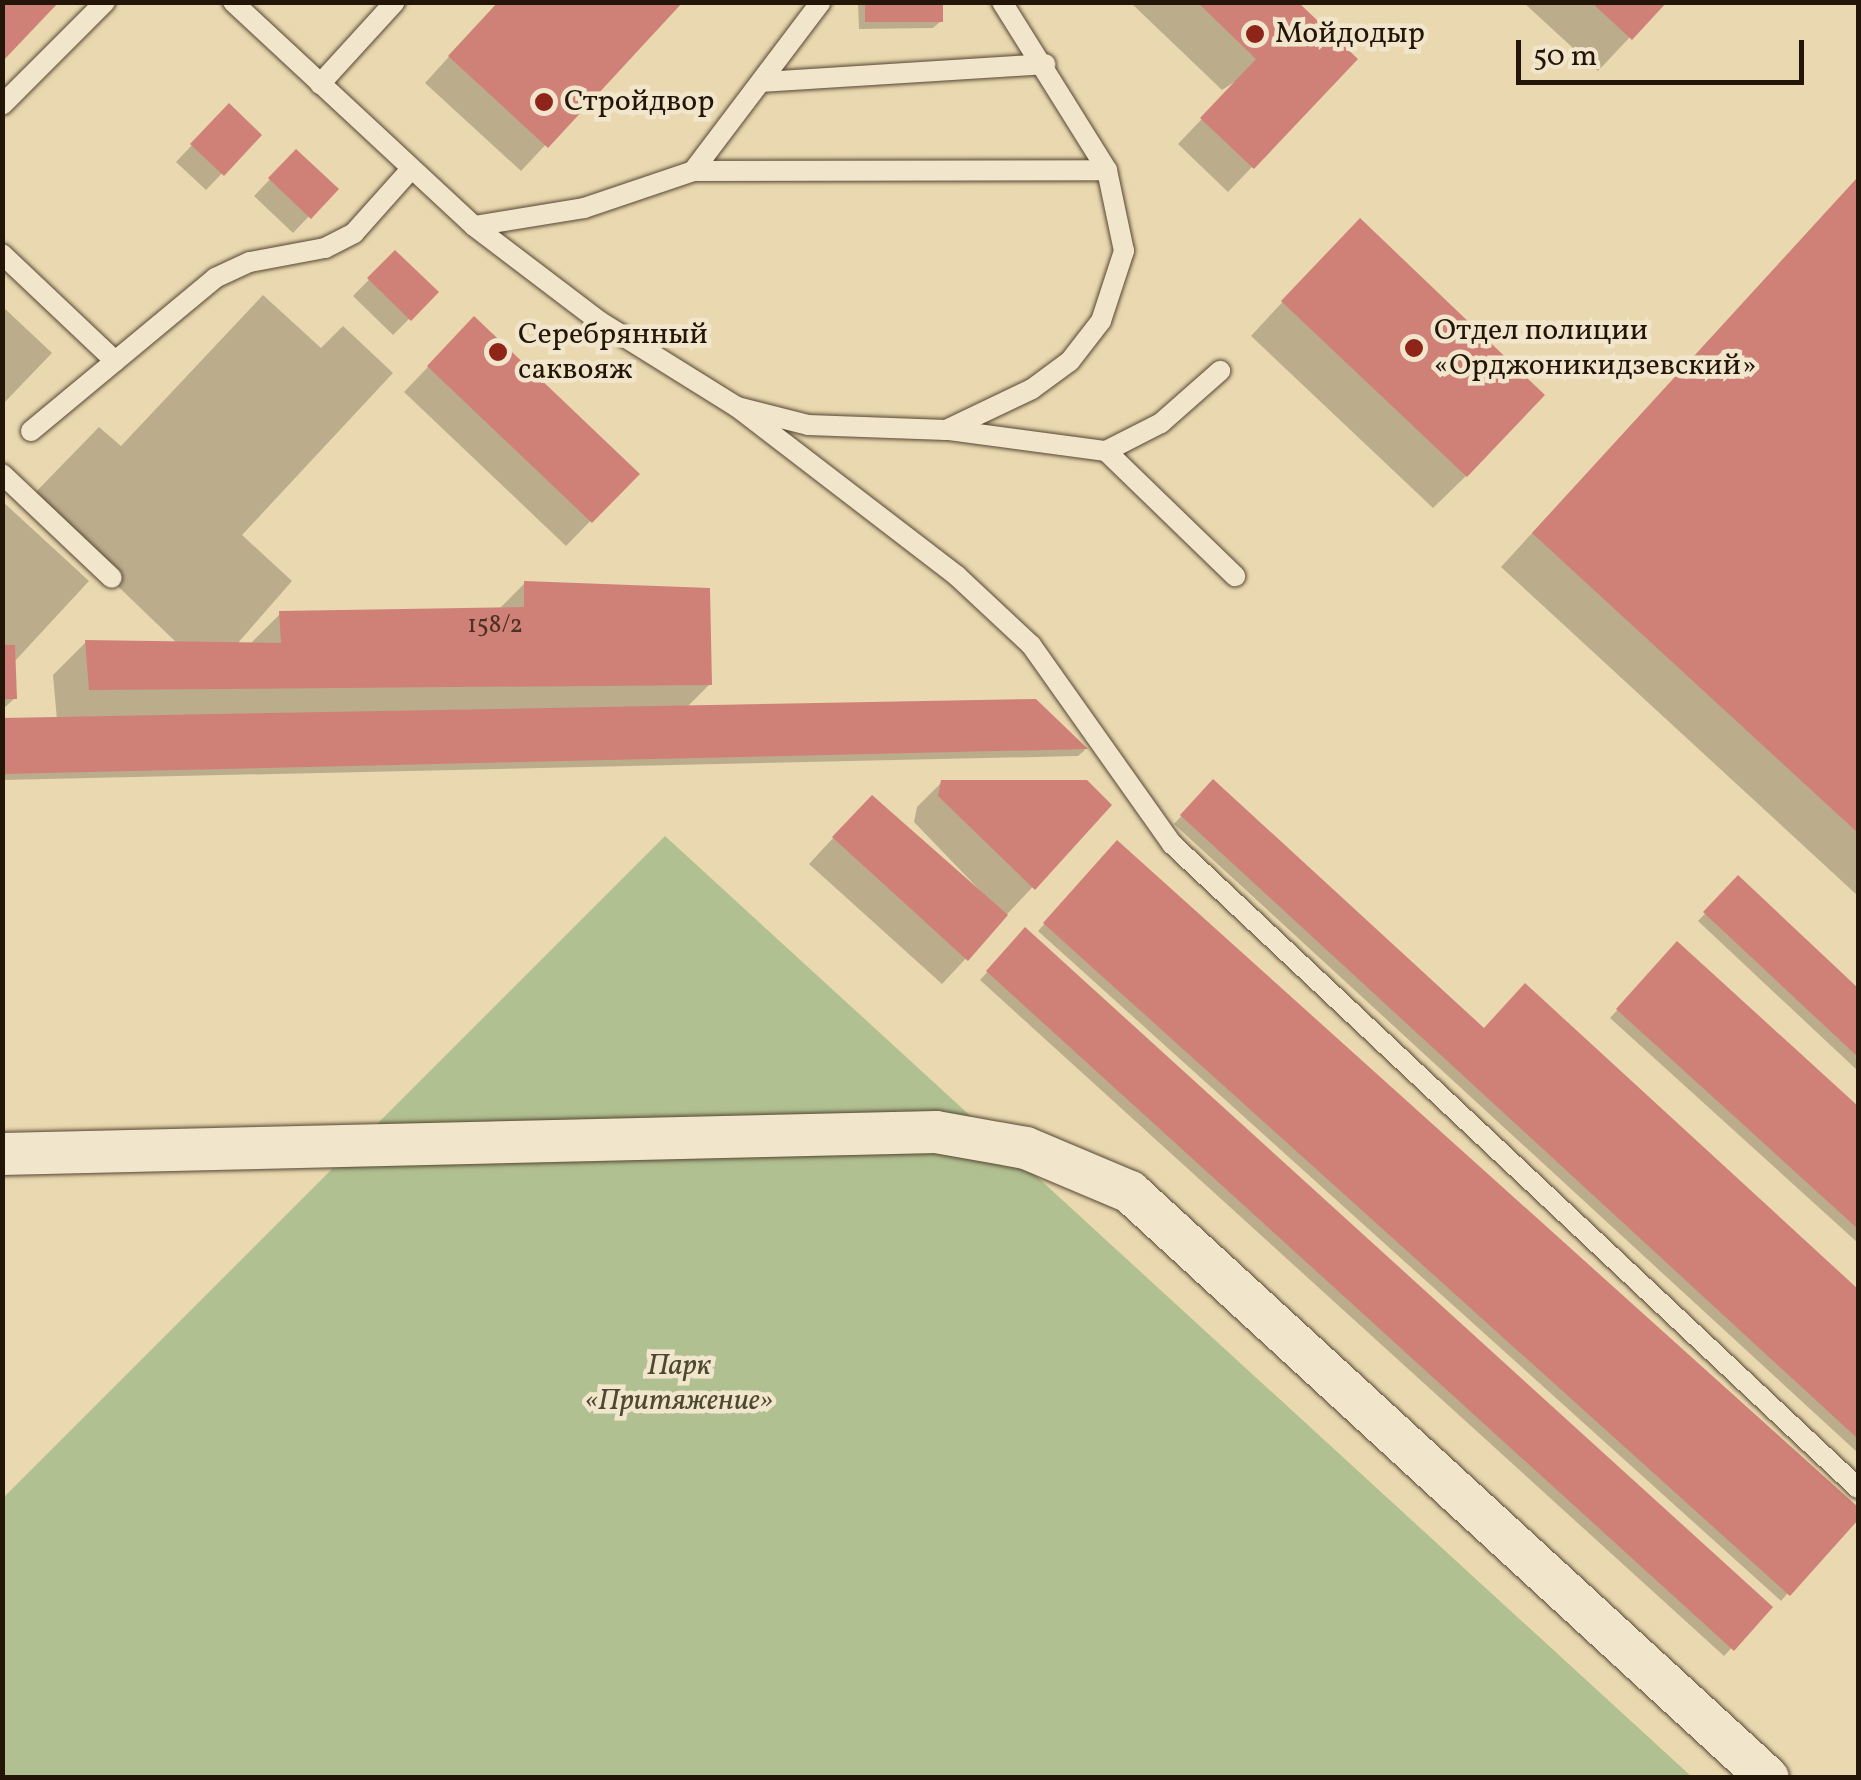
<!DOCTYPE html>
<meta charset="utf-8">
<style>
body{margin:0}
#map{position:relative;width:1861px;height:1780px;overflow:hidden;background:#ead9b0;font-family:Vollkorn,serif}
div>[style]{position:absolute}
.green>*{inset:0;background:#b1c090}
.shadow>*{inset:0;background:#0003}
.building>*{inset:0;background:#cf8177}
.roads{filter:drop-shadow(0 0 2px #564633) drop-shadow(0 0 2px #564633)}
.service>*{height:20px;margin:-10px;padding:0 10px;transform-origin:10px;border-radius:10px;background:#f1e6cc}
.minor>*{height:42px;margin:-21px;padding:0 21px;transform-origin:21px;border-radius:21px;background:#f1e6cc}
.dots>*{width:28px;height:28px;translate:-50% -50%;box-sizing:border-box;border:5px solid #f1e6cc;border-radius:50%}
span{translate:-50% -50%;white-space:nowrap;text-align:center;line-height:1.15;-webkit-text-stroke:9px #f1e6cc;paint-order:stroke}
.number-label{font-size:25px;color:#4f3024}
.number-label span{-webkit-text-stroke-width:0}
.poi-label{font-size:30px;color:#241509}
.left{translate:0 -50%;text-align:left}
.park-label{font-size:30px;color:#4e4832;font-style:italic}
.frame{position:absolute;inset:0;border:5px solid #241509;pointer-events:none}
.scale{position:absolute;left:1516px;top:40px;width:288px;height:45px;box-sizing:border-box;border:5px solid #241509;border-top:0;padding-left:12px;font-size:30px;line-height:35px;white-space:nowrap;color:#241509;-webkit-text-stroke:8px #f1e6cc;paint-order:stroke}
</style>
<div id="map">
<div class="green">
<i style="clip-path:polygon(665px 836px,1692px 1777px,3px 1778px,3px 1498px)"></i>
</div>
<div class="shadow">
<i style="clip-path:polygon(499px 2px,679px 2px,521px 171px,425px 83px)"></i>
<i style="clip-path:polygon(858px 2px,941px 2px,941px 21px,933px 28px,859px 29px)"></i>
<i style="clip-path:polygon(1130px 2px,1295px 2px,1252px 167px,1228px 192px,1178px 144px,1242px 77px,1222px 90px)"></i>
<i style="clip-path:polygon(1523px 2px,1663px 2px,1598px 71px)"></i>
<i style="clip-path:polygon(229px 106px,259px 135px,206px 190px,176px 162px)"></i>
<i style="clip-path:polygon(296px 152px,335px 189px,293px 233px,254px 196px)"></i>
<i style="clip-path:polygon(1858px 177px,1858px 896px,1501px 567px)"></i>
<i style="clip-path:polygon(395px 253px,436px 292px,393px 335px,353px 296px)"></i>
<i style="clip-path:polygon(1327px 254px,1466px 476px,1433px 508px,1251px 336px)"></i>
<i style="clip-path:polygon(263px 295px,321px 348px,343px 326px,393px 373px,242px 535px,292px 581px,237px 644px,249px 645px,280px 614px,498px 610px,525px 583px,710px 684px,686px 708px,1035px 701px,1085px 750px,1078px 756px,2px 780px,2px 721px,57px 720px,53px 675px,86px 642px,178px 644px,28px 500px,99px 427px,121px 446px)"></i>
<i style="clip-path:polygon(2px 306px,52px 353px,2px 405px)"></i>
<i style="clip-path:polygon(450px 344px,636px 474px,566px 546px,404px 392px)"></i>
<i style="clip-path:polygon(2px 501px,89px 581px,14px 662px,15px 698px,2px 710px)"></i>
<i style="clip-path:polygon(942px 782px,1109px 805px,942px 984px,809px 864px,847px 823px,996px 907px,914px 822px,917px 807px)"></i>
<i style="clip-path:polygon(1213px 782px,1484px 1031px,1525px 986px,1858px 1292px,1858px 1453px,1174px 824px)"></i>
<i style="clip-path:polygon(1117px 844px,1858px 1511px,1781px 1601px,1038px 931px)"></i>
<i style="clip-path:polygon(1738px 879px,1858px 991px,1858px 1071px,1698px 921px)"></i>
<i style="clip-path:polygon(1025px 931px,1769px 1608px,1724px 1656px,980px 980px)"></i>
<i style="clip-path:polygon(1677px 945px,1858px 1109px,1858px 1243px,1610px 1018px)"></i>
</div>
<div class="building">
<i style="clip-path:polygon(2px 2px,59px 2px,2px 62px)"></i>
<i style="clip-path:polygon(498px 2px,683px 2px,548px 148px,448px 56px)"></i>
<i style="clip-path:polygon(865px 2px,943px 2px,943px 22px,865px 22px)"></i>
<i style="clip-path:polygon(1197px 2px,1298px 2px,1358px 59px,1254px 169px,1200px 118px,1256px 59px)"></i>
<i style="clip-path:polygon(1591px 2px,1667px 2px,1632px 40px)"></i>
<i style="clip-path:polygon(229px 103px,262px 135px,224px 176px,190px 144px)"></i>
<i style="clip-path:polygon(296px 149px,339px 189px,311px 219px,268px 178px)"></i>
<i style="clip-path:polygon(1858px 177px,1858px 833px,1532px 533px)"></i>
<i style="clip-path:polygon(1360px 218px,1545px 395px,1467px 477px,1281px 301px)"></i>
<i style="clip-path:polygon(395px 250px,439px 292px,411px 321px,367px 278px)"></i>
<i style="clip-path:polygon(474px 316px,640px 474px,592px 523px,427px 366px)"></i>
<i style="clip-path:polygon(524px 581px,710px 588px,712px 685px,89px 690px,85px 640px,281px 643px,279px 611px,524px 607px)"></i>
<i style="clip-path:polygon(2px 645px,15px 645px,17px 699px,2px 699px)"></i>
<i style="clip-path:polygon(1036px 699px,1088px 749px,2px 774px,2px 718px)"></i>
<i style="clip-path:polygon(1213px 779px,1484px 1028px,1525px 983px,1858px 1289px,1858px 1439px,1180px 815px)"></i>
<i style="clip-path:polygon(941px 780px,1087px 780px,1112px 805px,1035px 890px,938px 796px)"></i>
<i style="clip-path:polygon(872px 795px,1008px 915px,968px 961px,832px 837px)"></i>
<i style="clip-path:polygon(1117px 840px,1858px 1507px,1858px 1520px,1790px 1596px,1043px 923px)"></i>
<i style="clip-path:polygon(1738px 875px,1858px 988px,1858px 1057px,1703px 912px)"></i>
<i style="clip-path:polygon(1025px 927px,1773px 1607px,1734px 1651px,986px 971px)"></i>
<i style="clip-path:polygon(1677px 941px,1858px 1106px,1858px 1229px,1616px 1009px)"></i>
</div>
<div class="roads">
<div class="service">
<i style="left:233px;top:2px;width:329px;rotate:42.9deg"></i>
<i style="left:474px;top:226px;width:157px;rotate:37.2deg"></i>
<i style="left:599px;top:321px;width:163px;rotate:31.9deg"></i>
<i style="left:737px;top:407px;width:73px;rotate:14.2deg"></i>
<i style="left:808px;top:425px;width:138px;rotate:2.1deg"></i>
<i style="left:946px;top:430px;width:95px;rotate:-25.5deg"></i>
<i style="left:1032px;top:389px;width:47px;rotate:-36.4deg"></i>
<i style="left:1070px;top:361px;width:51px;rotate:-52.2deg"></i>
<i style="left:1101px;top:321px;width:74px;rotate:-71.8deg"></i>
<i style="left:1124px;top:251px;width:83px;rotate:-101.9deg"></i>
<i style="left:1107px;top:170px;width:198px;rotate:-122deg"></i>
<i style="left:762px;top:82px;width:284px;rotate:-3.6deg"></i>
<i style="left:320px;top:84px;width:111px;rotate:-47.6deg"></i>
<i style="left:2px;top:105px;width:146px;rotate:-45deg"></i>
<i style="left:693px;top:171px;width:414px;rotate:-0.1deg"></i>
<i style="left:474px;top:226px;width:111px;rotate:-9.3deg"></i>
<i style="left:584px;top:208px;width:115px;rotate:-18.7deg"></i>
<i style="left:693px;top:171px;width:212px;rotate:-52.9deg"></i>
<i style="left:2px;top:254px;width:156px;rotate:43.4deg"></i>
<i style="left:737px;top:407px;width:277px;rotate:37.5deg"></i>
<i style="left:957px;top:576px;width:101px;rotate:43deg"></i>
<i style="left:1031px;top:645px;width:244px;rotate:54.7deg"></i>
<i style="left:1172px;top:844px;width:941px;rotate:43.19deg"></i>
<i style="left:948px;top:430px;width:159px;rotate:7.6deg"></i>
<i style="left:1106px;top:451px;width:180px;rotate:44.1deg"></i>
<i style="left:31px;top:431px;width:239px;rotate:-39.7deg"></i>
<i style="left:215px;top:278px;width:38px;rotate:-25deg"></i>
<i style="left:250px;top:262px;width:76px;rotate:-10.6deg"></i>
<i style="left:325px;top:248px;width:33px;rotate:-27deg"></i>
<i style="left:354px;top:233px;width:86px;rotate:-48.3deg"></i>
<i style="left:1106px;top:451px;width:62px;rotate:-27deg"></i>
<i style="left:1161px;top:423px;width:79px;rotate:-41.4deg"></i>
<i style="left:2px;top:474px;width:151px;rotate:43.4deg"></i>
</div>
<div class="minor">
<i style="left:2px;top:1154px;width:934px;rotate:-1.35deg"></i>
<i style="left:936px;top:1132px;width:91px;rotate:10.1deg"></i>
<i style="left:1026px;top:1148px;width:113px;rotate:22.9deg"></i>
<i style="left:1130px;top:1192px;width:866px;rotate:42.57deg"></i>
</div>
</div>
<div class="dots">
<i style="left:1255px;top:34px;background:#8f2418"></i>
<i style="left:544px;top:102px;background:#8f2418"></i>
<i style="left:1414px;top:348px;background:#8f2418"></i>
<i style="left:498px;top:352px;background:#8f2418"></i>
</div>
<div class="number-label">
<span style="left:495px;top:626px">158/2</span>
</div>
<div class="poi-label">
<span class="left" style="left:1275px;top:34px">Мойдодыр</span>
<span class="left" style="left:564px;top:102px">Стройдвор</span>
<span class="left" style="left:1434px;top:348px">Отдел полиции<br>«Орджоникидзевский»</span>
<span class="left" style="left:518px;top:352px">Серебрянный<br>саквояж</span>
</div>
<div class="park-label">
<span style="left:679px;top:1383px">Парк<br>«Притяжение»</span>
</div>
<div class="frame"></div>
<div class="scale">50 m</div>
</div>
